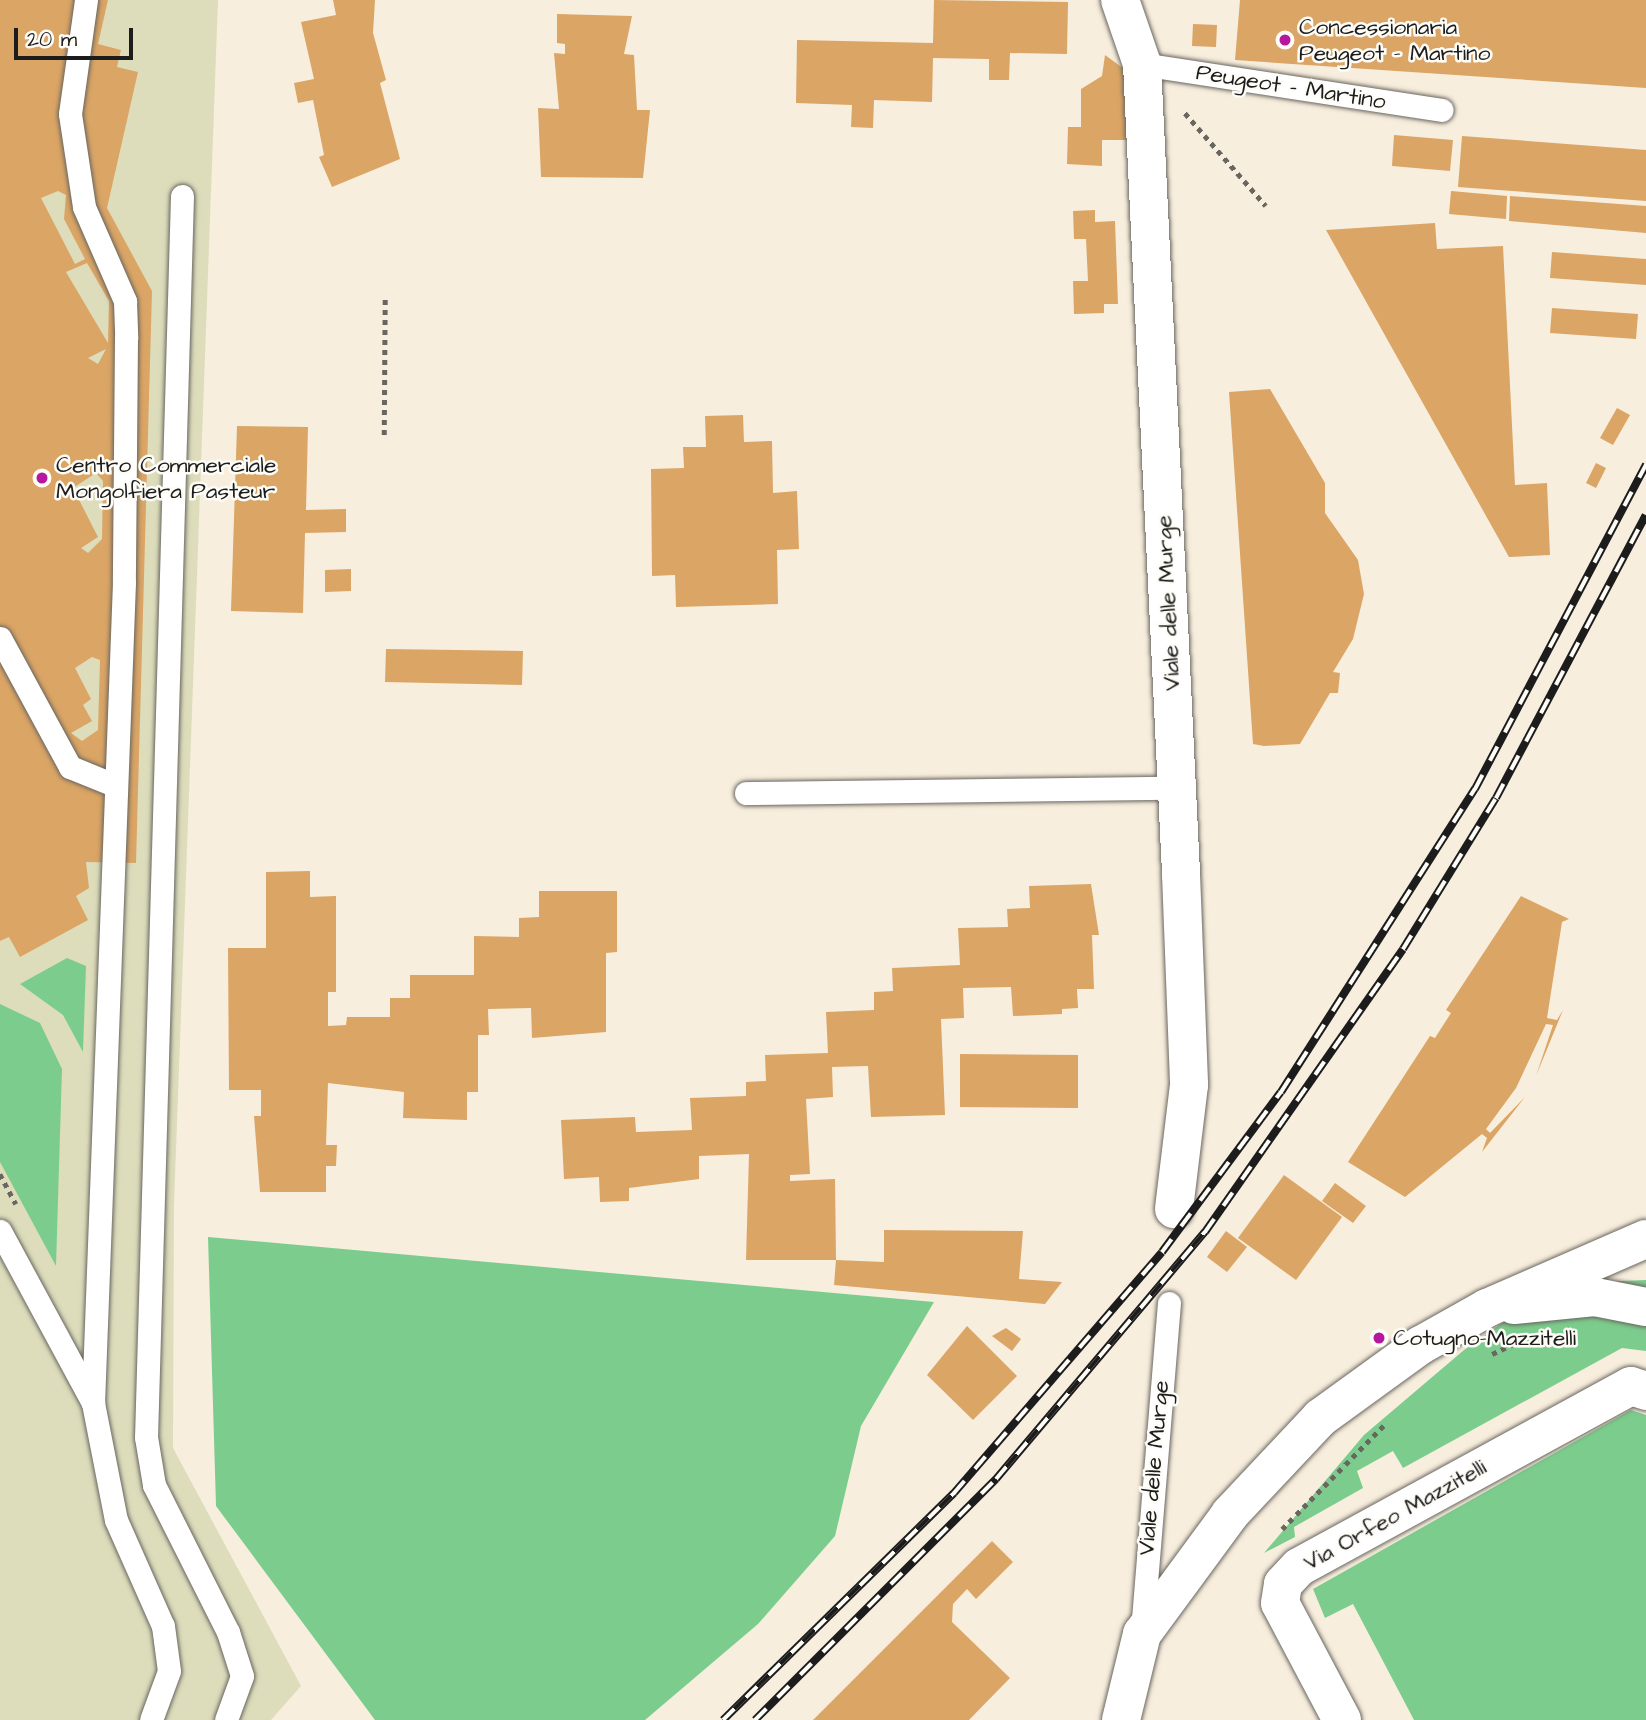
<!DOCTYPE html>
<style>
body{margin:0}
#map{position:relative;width:1646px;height:1720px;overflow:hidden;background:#f8eedd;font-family:"Architects Daughter",sans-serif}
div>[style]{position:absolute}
.built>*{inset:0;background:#ddddbc}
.green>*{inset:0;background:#7ccd8d}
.building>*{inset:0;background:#dba565}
.path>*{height:4.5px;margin-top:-2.25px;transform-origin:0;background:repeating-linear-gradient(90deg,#696660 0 5px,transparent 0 10px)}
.roads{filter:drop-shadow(0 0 2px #696660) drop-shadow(0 0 2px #696660)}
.service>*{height:23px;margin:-11.5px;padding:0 11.5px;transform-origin:11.5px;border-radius:11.5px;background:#fff}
.minor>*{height:38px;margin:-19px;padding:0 19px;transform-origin:19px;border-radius:19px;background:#fff}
.primary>*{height:38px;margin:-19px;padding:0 19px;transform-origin:19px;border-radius:19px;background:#fff}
.rail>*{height:8px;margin-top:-4px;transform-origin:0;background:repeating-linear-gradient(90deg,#fdfcf7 0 16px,#1c1c1c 0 32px);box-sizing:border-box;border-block:2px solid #1c1c1c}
.dots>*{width:19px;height:19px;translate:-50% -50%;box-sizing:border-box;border:4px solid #fdfcf7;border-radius:50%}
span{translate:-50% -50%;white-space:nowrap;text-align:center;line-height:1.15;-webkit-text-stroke:5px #fdfcf7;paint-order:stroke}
.poi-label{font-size:23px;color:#1c1c1c}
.left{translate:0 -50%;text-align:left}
.street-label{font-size:23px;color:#1c1c1c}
.scale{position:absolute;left:14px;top:28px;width:119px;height:32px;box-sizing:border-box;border:4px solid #1c1c1c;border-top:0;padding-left:9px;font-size:21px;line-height:24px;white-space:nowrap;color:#1c1c1c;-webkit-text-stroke:5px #fdfcf7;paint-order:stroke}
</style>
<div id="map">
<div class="built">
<i style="clip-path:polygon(0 0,218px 0,174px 1205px,173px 1448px,301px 1686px,271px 1720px,0 1720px)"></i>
</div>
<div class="green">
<i style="clip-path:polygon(67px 958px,86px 966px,83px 1052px,63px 1015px,20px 984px)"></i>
<i style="clip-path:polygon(0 1004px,40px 1023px,62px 1069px,56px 1266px,0 1162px)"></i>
<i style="clip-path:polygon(208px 1237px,934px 1302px,861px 1426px,835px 1536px,758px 1624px,645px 1720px,375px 1720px,216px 1506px)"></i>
<i style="clip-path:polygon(1646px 1280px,1646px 1351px,1622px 1348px,1403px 1468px,1393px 1451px,1357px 1471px,1363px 1488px,1294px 1527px,1295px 1537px,1264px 1553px,1364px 1435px,1464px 1350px,1505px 1321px,1597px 1282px)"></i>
<i style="clip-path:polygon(1631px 1410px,1646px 1415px,1646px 1720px,1414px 1720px,1353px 1604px,1325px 1618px,1313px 1589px)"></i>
</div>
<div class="building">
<i style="clip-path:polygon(evenodd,0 0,108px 0,98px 44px,121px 50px,117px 67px,138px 72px,107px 208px,152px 291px,136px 863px,86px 862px,89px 888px,76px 896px,88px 920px,20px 957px,9px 937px,0 941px,0 0,58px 191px,66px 195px,64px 219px,85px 259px,75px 264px,41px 198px,58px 191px,0 0,87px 263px,109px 301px,108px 343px,66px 272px,87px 263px,0 0,106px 349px,98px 364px,88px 358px,106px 349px,0 0,96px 473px,103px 481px,102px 539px,88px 553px,81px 548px,98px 537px,73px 488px,96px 473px,0 0,92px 657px,100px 660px,98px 730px,82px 741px,71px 733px,92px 721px,83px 705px,91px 699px,75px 668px,92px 657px)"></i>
<i style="clip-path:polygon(333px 0,375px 0,373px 33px,386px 80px,380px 83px,400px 159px,332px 187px,319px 157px,324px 155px,313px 100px,298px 103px,294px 83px,314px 79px,301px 22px,336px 15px)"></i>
<i style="clip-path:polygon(934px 0,1068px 2px,1067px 54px,1010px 53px,1009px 80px,989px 80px,989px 59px,933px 58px,932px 102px,874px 100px,873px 128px,851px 127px,852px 105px,796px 103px,797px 40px,933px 43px)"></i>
<i style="clip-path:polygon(1240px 0,1646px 0,1646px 88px,1235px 60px)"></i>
<i style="clip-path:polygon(557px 14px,632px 16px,624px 54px,634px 55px,637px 110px,650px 110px,643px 178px,541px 177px,538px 108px,559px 109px,554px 53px,565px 54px,565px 44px,557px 43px)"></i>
<i style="clip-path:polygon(1193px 24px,1217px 25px,1216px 47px,1192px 46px)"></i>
<i style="clip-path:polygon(1105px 55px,1127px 71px,1126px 140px,1102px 140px,1102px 166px,1067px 164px,1068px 127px,1081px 127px,1081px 89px,1102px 76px)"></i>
<i style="clip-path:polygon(1394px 135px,1453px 140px,1450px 171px,1392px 166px)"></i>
<i style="clip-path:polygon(1462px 136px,1646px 150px,1646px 201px,1458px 187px)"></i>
<i style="clip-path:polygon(1451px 191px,1507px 196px,1506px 219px,1449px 214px)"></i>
<i style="clip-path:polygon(1510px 196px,1646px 206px,1646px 233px,1509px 221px)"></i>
<i style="clip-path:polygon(1095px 210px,1095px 222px,1115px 221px,1118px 304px,1104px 304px,1104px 313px,1074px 314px,1073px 281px,1088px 281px,1086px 239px,1074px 239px,1073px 211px)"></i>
<i style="clip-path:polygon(1435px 223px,1437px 249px,1503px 246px,1515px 485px,1547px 483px,1550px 555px,1509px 557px,1326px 230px)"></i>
<i style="clip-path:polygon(1552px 252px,1646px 259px,1646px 285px,1550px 278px)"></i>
<i style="clip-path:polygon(1552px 308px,1638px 314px,1636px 339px,1550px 333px)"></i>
<i style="clip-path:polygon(1270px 389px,1325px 483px,1325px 513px,1358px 560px,1364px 594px,1353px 639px,1333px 672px,1340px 673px,1338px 693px,1330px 693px,1300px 744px,1264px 746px,1253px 744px,1229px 392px)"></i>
<i style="clip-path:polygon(1617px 408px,1630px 415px,1613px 445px,1600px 438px)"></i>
<i style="clip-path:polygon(743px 415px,744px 442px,772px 441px,773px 493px,797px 491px,799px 549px,777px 550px,778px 604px,676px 607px,675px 575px,652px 576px,651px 469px,684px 468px,683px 447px,706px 447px,705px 416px)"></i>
<i style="clip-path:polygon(237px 426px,308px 427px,306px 510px,346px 509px,346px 532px,305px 533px,303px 613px,231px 611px)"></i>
<i style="clip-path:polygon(1596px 463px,1606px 468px,1596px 488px,1586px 483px)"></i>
<i style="clip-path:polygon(351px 569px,351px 591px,325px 592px,325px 570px)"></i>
<i style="clip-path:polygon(386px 649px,523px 651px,522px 685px,385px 682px)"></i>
<i style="clip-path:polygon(310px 871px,310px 897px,336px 896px,336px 992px,328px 992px,328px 1026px,346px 1025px,347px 1017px,390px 1017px,390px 998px,410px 998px,410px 975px,474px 975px,474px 936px,519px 937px,519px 918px,539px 917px,539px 891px,617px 891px,617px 952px,606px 953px,606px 1032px,532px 1038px,531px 1008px,488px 1009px,489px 1035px,478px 1035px,478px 1092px,467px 1092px,467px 1120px,403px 1118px,404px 1092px,328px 1083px,326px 1145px,337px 1145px,336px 1166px,326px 1166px,326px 1192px,260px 1192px,254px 1116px,261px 1116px,261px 1090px,229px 1090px,228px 948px,266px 948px,266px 872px)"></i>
<i style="clip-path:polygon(1091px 884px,1099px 935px,1092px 935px,1094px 989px,1077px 989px,1078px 1008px,1062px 1009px,1062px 1014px,1013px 1016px,1011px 987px,963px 988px,964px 1018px,941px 1019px,945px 1115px,871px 1117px,868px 1066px,832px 1067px,833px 1097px,806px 1099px,810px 1174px,790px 1175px,790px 1181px,835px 1179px,836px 1260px,746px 1260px,749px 1154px,699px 1156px,699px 1179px,629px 1188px,629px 1201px,600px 1202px,599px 1177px,564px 1179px,561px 1120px,635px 1117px,636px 1132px,692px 1130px,690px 1098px,746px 1096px,746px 1082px,766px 1081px,765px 1055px,828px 1053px,826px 1012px,874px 1010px,874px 992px,893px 991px,892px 968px,960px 965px,958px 928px,1008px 927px,1007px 909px,1030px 908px,1029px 886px)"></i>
<i style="clip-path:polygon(1521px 896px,1569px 919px,1562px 922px,1547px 1018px,1557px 1020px,1563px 1010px,1536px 1076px,1553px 1025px,1546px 1024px,1516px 1088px,1486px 1129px,1490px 1133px,1525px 1097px,1482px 1152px,1487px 1138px,1482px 1134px,1405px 1197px,1348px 1162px,1430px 1036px,1435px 1038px,1451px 1013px,1446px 1010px)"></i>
<i style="clip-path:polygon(960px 1054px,1078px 1055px,1078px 1108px,960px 1107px)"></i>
<i style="clip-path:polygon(1284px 1175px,1342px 1217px,1296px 1280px,1238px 1238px)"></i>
<i style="clip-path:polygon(1335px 1183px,1366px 1206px,1353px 1223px,1322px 1201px)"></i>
<i style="clip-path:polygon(884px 1230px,1023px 1231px,1019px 1279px,1062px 1282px,1045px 1304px,834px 1285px,836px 1260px,884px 1262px)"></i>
<i style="clip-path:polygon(1226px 1231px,1247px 1247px,1227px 1272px,1207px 1257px)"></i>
<i style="clip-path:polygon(967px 1326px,1017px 1376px,973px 1420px,927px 1375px)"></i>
<i style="clip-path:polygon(1006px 1328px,1021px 1339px,1012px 1351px,992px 1336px)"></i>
<i style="clip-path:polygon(992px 1541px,1013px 1562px,976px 1599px,967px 1589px,953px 1604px,952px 1622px,1010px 1678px,969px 1720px,813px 1720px)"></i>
</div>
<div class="path">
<i style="left:1185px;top:113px;width:123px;rotate:48.9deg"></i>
<i style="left:384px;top:435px;width:140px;rotate:-89.6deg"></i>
<i style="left:0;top:1174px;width:34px;rotate:62deg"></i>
<i style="left:1492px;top:1354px;width:23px;rotate:-25deg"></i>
<i style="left:1282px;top:1529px;width:148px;rotate:-45.5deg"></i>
</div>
<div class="roads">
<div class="service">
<i style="left:86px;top:0;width:115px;rotate:98deg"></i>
<i style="left:70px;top:114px;width:94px;rotate:81.4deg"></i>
<i style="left:84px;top:207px;width:103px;rotate:66.4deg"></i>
<i style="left:125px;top:301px;width:37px;rotate:88deg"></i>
<i style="left:126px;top:338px;width:244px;rotate:90.5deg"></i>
<i style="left:124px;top:582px;width:822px;rotate:92.16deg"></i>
<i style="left:1142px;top:64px;width:303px;rotate:8.7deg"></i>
<i style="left:182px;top:196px;width:1242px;rotate:91.66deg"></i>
<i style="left:146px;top:1437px;width:49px;rotate:80.5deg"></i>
<i style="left:154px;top:1485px;width:165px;rotate:63.3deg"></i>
<i style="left:228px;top:1632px;width:46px;rotate:72.3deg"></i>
<i style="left:242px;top:1676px;width:47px;rotate:110deg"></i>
<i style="left:0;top:638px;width:147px;rotate:61.5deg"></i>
<i style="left:70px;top:767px;width:48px;rotate:22.2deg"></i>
<i style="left:746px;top:793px;width:431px;rotate:-0.7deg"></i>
<i style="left:0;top:1231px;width:196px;rotate:61.6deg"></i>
<i style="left:93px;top:1403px;width:119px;rotate:78.9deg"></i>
<i style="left:116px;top:1520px;width:116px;rotate:66.1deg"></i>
<i style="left:163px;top:1626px;width:45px;rotate:82.4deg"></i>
<i style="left:169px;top:1671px;width:52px;rotate:110.2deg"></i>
<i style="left:1142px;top:1631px;width:329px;rotate:-85.3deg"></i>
</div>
<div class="minor">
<i style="left:1120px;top:0;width:68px;rotate:71deg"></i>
<i style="left:1142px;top:64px;width:811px;rotate:87.24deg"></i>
<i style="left:1181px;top:874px;width:211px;rotate:87.8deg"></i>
<i style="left:1189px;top:1085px;width:125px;rotate:96.9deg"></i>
<i style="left:1342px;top:1720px;width:132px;rotate:-117.9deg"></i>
<i style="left:1280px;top:1603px;width:19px;rotate:-81deg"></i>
<i style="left:1283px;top:1584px;width:23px;rotate:-47deg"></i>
<i style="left:1299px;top:1567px;width:378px;rotate:-28.6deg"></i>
<i style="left:1631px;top:1386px;width:16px;rotate:18deg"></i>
</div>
<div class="primary">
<i style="left:1514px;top:1305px;width:81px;rotate:-5.6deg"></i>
<i style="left:1595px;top:1297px;width:52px;rotate:11.1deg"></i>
<i style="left:1121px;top:1720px;width:89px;rotate:-76.3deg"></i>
<i style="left:1142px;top:1634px;width:149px;rotate:-53.7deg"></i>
<i style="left:1230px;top:1514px;width:132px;rotate:-46.8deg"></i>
<i style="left:1320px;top:1418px;width:125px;rotate:-35.9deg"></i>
<i style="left:1421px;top:1345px;width:76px;rotate:-29.3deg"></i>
<i style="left:1487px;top:1308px;width:173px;rotate:-23.5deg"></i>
</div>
</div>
<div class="rail">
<i style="left:723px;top:1720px;width:324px;rotate:-44.5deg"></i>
<i style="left:954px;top:1493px;width:318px;rotate:-49.2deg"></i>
<i style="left:1162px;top:1252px;width:199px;rotate:-53.4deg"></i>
<i style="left:1281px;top:1092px;width:360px;rotate:-57.4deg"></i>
<i style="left:1475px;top:789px;width:367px;rotate:-62.2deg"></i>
<i style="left:755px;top:1720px;width:341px;rotate:-45deg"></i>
<i style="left:996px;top:1479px;width:324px;rotate:-49.8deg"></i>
<i style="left:1205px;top:1232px;width:345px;rotate:-55deg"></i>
<i style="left:1403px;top:949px;width:177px;rotate:-58.4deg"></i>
<i style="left:1496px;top:798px;width:320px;rotate:-62.1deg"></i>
</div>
<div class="dots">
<i style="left:1285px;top:40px;background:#b5179e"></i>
<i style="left:42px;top:478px;background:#b5179e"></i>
<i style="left:1379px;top:1338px;background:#b5179e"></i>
</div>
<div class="poi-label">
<span class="left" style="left:1299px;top:40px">Concessionaria<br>Peugeot - Martino</span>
<span class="left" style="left:56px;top:478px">Centro Commerciale<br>Mongolfiera Pasteur</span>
<span class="left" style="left:1393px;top:1338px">Cotugno-Mazzitelli</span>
</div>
<div class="street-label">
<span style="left:1291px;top:87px;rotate:9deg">Peugeot - Martino</span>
<span style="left:1168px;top:603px;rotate:-93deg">Viale delle Murge</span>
<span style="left:1154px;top:1468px;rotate:-85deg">Viale delle Murge</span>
<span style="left:1395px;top:1515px;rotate:-29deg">Via Orfeo Mazzitelli</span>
</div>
<div class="scale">20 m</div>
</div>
